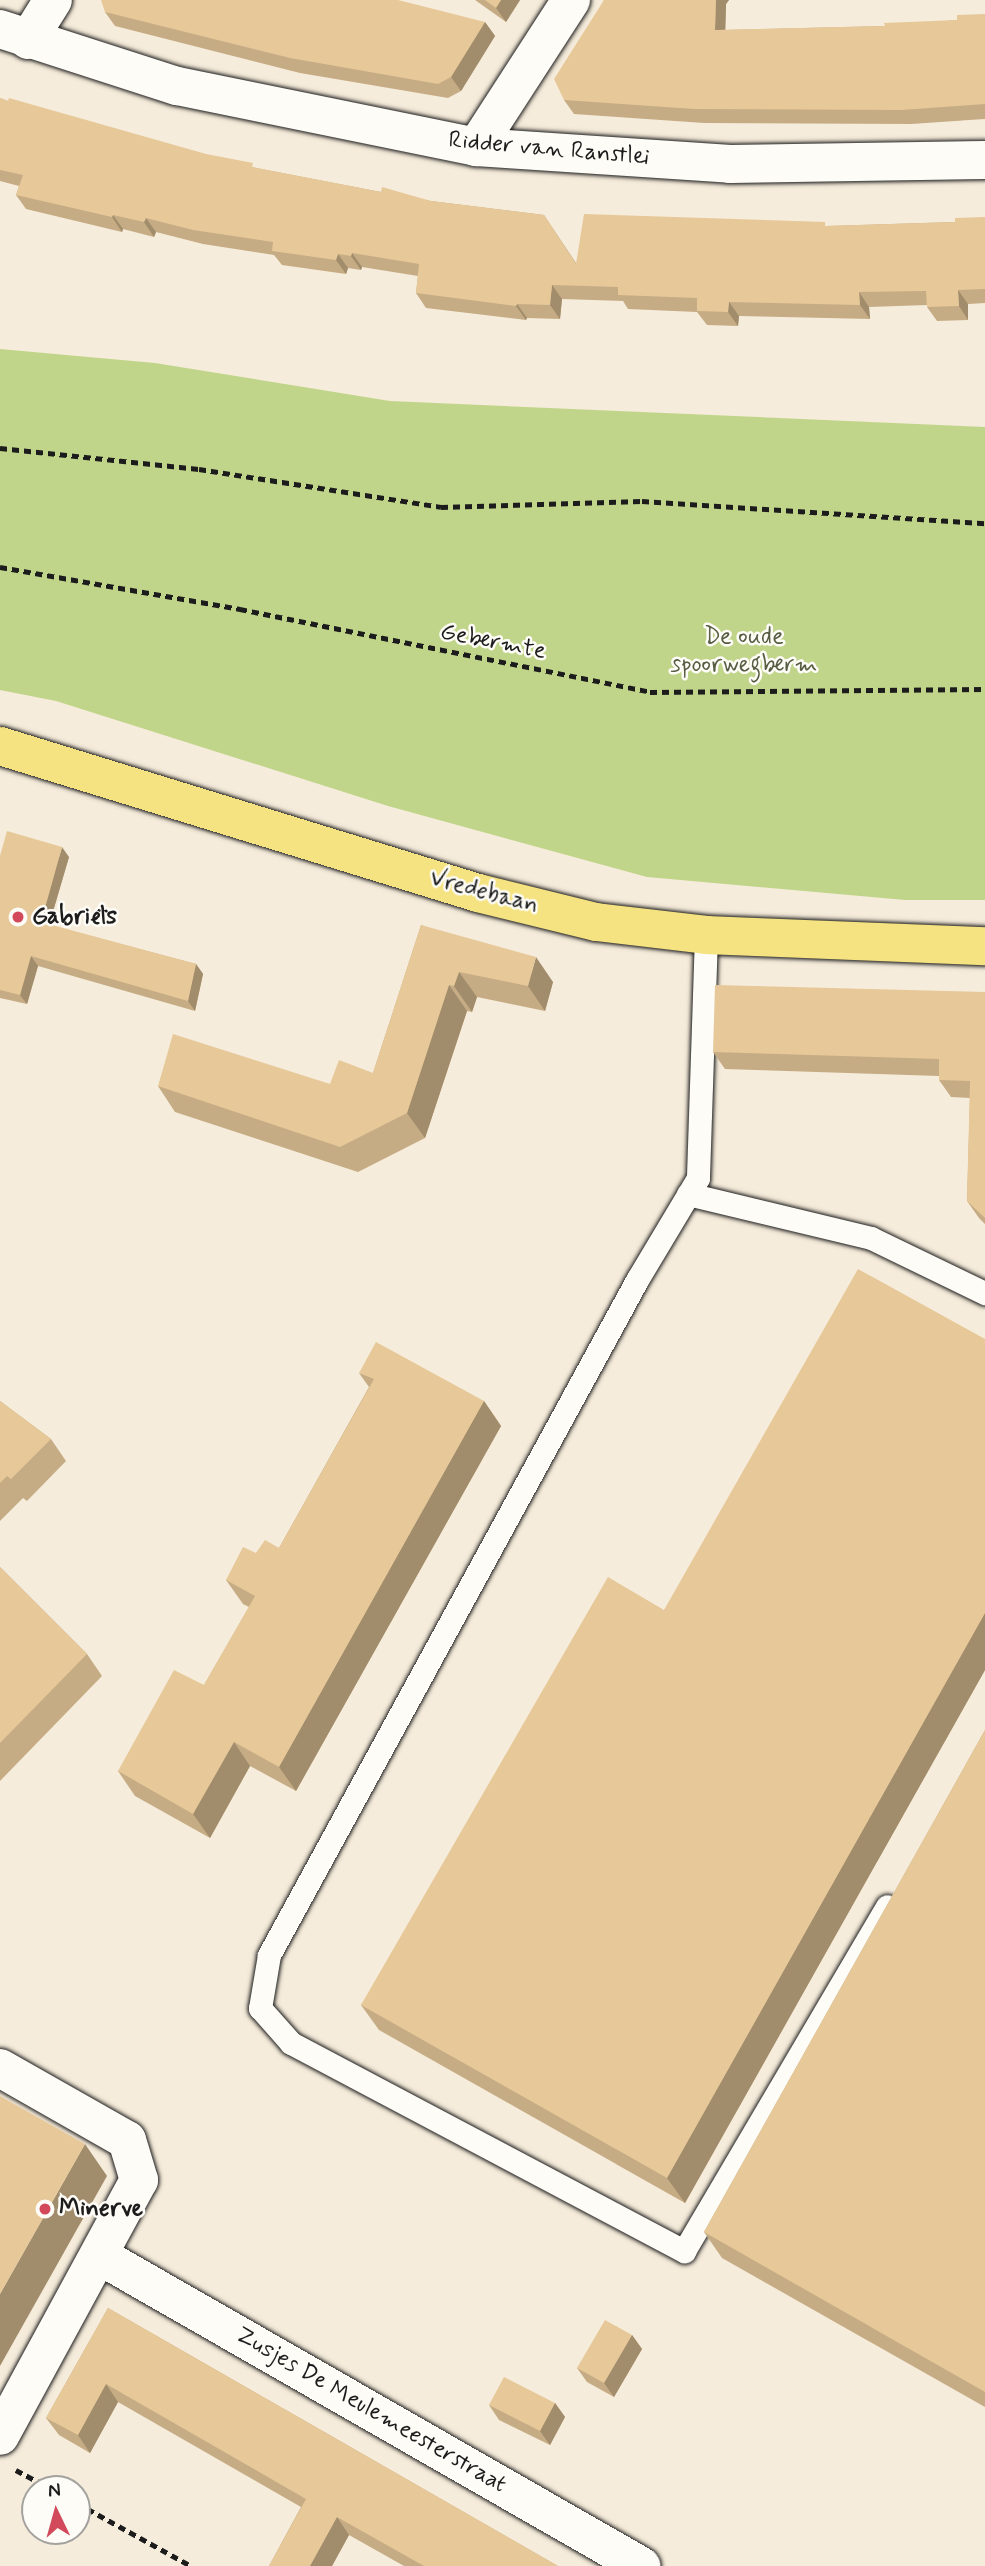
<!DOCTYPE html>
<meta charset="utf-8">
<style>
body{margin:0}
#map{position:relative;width:985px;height:2566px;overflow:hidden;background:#f6ecdb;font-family:Mynerve,sans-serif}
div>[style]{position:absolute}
.green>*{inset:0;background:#c1d58a}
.path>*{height:4.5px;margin-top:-2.25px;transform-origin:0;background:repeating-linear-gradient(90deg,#1c1c1c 0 7px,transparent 0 12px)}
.roads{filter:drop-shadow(0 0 2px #1c1c1c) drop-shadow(0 0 2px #1c1c1c)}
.lane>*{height:23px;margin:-11.5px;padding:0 11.5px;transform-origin:11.5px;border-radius:11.5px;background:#fdfcf7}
.street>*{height:38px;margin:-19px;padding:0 19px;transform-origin:19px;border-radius:19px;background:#fdfcf7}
.primary>*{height:38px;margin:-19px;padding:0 19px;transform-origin:19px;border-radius:19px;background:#f5e382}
.wall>*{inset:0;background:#c6ac84}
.shaded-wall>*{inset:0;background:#a18c6b}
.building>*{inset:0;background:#e6c899}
.dots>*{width:19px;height:19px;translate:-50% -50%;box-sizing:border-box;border:4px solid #fdfcf7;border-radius:50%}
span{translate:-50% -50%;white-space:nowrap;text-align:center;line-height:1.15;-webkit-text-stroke:5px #fdfcf7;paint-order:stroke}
.street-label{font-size:24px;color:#1c1c1c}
.park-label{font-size:24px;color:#565d42}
.poi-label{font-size:24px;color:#1c1c1c;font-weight:700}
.left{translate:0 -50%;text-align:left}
.north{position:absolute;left:21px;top:2475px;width:70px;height:70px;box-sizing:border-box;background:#fdfcf7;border:2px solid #a3a29f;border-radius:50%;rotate:355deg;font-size:19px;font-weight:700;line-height:28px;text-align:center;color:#1c1c1c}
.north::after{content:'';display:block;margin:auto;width:24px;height:32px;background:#d1495b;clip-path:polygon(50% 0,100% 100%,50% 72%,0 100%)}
</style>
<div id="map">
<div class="green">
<i style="clip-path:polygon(0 349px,155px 363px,390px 401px,985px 427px,985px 900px,905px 900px,647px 877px,388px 806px,56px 701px,0 690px)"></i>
</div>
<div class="path">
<i style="left:0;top:448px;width:200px;rotate:6deg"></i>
<i style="left:199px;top:469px;width:245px;rotate:8.9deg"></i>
<i style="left:441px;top:507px;width:201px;rotate:-1.7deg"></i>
<i style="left:642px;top:501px;width:344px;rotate:3.7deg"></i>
<i style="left:0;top:567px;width:244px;rotate:9.9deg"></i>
<i style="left:240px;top:609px;width:418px;rotate:11.4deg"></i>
<i style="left:650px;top:692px;width:335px;rotate:-0.5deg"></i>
<i style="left:16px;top:2470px;width:40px;rotate:28deg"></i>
<i style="left:77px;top:2503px;width:130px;rotate:28.9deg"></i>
</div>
<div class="roads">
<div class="lane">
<i style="left:706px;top:935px;width:243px;rotate:91.9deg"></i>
<i style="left:698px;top:1178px;width:119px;rotate:120.9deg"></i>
<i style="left:637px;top:1280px;width:769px;rotate:118.6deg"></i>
<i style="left:269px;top:1955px;width:54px;rotate:99.6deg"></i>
<i style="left:260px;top:2008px;width:47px;rotate:48.5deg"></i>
<i style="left:291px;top:2043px;width:445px;rotate:27.9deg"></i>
<i style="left:684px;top:2251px;width:400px;rotate:-59.5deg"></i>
<i style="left:688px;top:1194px;width:188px;rotate:13.5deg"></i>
<i style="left:871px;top:1238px;width:127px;rotate:25.8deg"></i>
</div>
<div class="street">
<i style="left:0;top:29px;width:186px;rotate:17.9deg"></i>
<i style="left:177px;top:86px;width:305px;rotate:11.5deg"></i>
<i style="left:476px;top:147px;width:255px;rotate:3.8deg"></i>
<i style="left:730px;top:164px;width:255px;rotate:-0.9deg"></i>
<i style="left:28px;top:40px;width:47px;rotate:-58deg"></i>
<i style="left:476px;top:147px;width:175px;rotate:-57.1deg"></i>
<i style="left:0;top:2068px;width:146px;rotate:29.6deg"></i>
<i style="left:127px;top:2140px;width:42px;rotate:73.3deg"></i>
<i style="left:139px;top:2180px;width:291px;rotate:118.5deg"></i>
<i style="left:100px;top:2256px;width:624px;rotate:29.81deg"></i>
</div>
<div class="primary">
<i style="left:0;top:746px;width:500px;rotate:17.09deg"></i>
<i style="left:478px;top:893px;width:122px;rotate:13.8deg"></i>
<i style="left:596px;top:922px;width:111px;rotate:6.7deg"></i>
<i style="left:706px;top:935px;width:279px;rotate:2.3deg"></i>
</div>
</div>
<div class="wall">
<i style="clip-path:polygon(475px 0,520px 0,506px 22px)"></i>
<i style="clip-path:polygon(604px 0,729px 0,726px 4px,725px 30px,885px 26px,957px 20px,985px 14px,985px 119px,911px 124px,704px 123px,574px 114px,564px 100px)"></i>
<i style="clip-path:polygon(105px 12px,485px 22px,495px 36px,461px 91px,448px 98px,300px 73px,115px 26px)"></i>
<i style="clip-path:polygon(0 98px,8px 101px,256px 168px,381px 192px,431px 201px,544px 215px,576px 263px,828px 226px,955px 222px,985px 217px,985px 303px,968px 304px,968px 320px,937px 321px,927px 307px,927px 305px,869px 307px,870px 319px,739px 316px,738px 326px,707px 325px,697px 312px,628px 309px,623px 301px,562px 299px,560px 319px,527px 318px,526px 320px,426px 308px,416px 293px,418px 276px,362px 267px,361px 270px,348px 268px,346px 274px,282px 265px,274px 255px,203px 244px,156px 232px,154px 237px,123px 229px,122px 232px,26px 209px,16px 195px,19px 186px,0 181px)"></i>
<i style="clip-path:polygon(0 856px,69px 857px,49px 925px,196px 964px,203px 974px,195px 1011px,38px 966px,27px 1004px,0 998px)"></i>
<i style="clip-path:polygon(421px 925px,553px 982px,545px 1011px,477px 997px,472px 1012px,467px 1011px,425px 1138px,358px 1172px,175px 1112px,158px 1086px,330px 1084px,373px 1073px)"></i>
<i style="clip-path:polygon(985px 992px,985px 1224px,979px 1218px,967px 1201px,970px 1098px,951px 1097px,939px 1080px,939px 1076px,725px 1069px,713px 1052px)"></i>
<i style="clip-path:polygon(985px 1339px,985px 1670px,685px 2203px,379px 2030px,361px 2005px,664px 1610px)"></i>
<i style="clip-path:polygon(359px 1373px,484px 1401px,501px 1426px,296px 1791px,250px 1766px,210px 1838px,135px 1796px,118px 1771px,204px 1685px,249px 1607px,243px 1604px,226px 1580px,256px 1553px,279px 1548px,369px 1387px)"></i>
<i style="clip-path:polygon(0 1401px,51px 1439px,66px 1461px,27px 1501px,23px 1498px,0 1521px)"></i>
<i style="clip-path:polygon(0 1567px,87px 1654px,102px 1676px,0 1781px)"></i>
<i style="clip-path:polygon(985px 1730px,985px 2407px,722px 2258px,704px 2232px)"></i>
<i style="clip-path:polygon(108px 2308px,558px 2566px,404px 2566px,349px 2535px,332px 2566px,269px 2566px,301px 2507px,118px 2402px,90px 2453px,59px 2435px,46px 2418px)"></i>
<i style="clip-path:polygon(632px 2335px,642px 2349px,614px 2397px,587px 2382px,577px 2368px)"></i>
<i style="clip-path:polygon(555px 2403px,565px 2417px,550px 2445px,499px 2420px,489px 2405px)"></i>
</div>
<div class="shaded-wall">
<i style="clip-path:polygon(501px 0,520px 0,506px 22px,496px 8px)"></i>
<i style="clip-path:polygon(716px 0,729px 0,726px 4px,725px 45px,715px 30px)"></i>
<i style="clip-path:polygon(485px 22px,495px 36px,461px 91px,451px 77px)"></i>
<i style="clip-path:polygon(113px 215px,123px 229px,122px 232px,112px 217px)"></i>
<i style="clip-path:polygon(146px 218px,156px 232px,154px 237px,144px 222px)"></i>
<i style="clip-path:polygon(352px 253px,362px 267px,361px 270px,351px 256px)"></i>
<i style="clip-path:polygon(338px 254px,348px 268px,346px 274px,336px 260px)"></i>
<i style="clip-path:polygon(552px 285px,562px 299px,560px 319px,550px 305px)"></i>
<i style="clip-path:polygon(958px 290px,968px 304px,968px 320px,959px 306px)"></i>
<i style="clip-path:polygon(859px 292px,869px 307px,870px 319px,860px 305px)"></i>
<i style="clip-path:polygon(729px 302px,739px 316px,738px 326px,728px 312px)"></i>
<i style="clip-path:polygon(517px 304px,527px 318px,526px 320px,516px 306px)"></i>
<i style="clip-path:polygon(62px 847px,69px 857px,47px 932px,41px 922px)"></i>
<i style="clip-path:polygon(31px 956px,38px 966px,27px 1004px,20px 995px)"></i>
<i style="clip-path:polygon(536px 957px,553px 982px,545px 1011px,528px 986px)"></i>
<i style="clip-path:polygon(196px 964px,203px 974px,195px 1011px,188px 1001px)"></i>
<i style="clip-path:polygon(459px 972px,477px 997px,472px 1012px,454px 986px)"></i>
<i style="clip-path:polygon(449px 985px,467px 1011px,425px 1138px,407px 1113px)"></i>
<i style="clip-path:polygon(484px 1401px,501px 1426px,296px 1791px,279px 1767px)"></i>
<i style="clip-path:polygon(985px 1613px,985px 1670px,685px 2203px,667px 2178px)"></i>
<i style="clip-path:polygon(234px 1742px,250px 1766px,210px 1838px,193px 1814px)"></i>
<i style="clip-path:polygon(85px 2144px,107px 2176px,0 2366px,0 2294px)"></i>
<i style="clip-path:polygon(632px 2335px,642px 2349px,614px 2397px,604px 2383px)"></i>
<i style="clip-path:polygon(106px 2384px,118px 2402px,90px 2453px,78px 2435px)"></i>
<i style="clip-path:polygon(555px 2403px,565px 2417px,550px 2445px,540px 2431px)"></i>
<i style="clip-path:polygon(337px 2517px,349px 2535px,332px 2566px,310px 2566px)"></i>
</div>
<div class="building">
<i style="clip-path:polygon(101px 0,398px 0,485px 22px,451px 77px,438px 84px,290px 58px,105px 12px)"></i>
<i style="clip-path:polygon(485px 0,501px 0,496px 8px)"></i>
<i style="clip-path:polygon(604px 0,716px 0,715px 30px,885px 26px,884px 23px,957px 20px,957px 15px,985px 14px,985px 104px,901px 110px,694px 109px,564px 100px,554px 79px)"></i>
<i style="clip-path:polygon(0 98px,8px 101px,9px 98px,206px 154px,253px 163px,252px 167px,381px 192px,382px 187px,431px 201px,544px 215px,576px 264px,584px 214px,825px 222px,825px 226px,955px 222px,955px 218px,985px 217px,985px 289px,958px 290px,959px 306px,927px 307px,926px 291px,859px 292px,860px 305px,729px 302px,728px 312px,697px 311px,697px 298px,618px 295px,618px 287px,552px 285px,550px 305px,517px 304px,516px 306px,416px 293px,419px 264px,352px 253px,351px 256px,338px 254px,336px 260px,272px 251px,273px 242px,193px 230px,146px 218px,144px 222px,113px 215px,112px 217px,16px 195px,23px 175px,0 170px)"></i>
<i style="clip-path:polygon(7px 831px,62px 847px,41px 922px,196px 964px,188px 1001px,31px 956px,20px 995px,0 990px,0 856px)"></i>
<i style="clip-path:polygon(421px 925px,536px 957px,528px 986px,459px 972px,454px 986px,449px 985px,407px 1113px,340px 1147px,158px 1086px,173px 1034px,330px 1084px,339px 1060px,373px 1073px)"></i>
<i style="clip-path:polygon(715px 985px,985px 992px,985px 1218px,967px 1201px,970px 1081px,939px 1080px,939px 1059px,713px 1052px)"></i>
<i style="clip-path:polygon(858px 1269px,985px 1339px,985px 1613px,667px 2178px,361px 2005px,608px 1577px,664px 1610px)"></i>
<i style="clip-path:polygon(376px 1342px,484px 1401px,279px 1767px,234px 1742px,193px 1814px,118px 1771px,174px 1670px,204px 1685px,255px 1596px,226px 1580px,243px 1547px,256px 1553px,265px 1540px,279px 1548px,374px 1379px,359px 1373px)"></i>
<i style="clip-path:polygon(0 1401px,51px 1439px,11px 1479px,7px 1476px,0 1483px)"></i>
<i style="clip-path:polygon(0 1567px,87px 1654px,0 1743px)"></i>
<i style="clip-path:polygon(985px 1730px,985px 2392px,704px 2232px)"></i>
<i style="clip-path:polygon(0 2096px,85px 2144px,0 2294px)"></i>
<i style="clip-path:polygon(108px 2308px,558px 2566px,424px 2566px,337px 2517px,310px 2566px,269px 2566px,306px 2499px,106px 2384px,78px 2435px,46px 2418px)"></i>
<i style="clip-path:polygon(605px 2320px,632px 2335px,604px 2383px,577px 2368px)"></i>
<i style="clip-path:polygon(504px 2377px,555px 2403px,540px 2431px,489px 2405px)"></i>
</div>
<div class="dots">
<i style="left:18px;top:917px;background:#d1495b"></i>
<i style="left:45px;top:2209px;background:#d1495b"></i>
</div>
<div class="street-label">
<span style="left:549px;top:149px;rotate:5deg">Ridder van Ranstlei</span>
<span style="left:493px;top:642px;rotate:11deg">Gebermte</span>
<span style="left:484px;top:892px;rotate:15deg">Vredebaan</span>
<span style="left:371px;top:2410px;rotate:30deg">Zusjes De Meulemeesterstraat</span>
</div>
<div class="park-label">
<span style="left:744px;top:651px">De oude<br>spoorwegberm</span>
</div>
<div class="poi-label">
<span class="left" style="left:32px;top:917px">Gabriëls</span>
<span class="left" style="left:59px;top:2209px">Minerve</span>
</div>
<div class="north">N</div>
</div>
